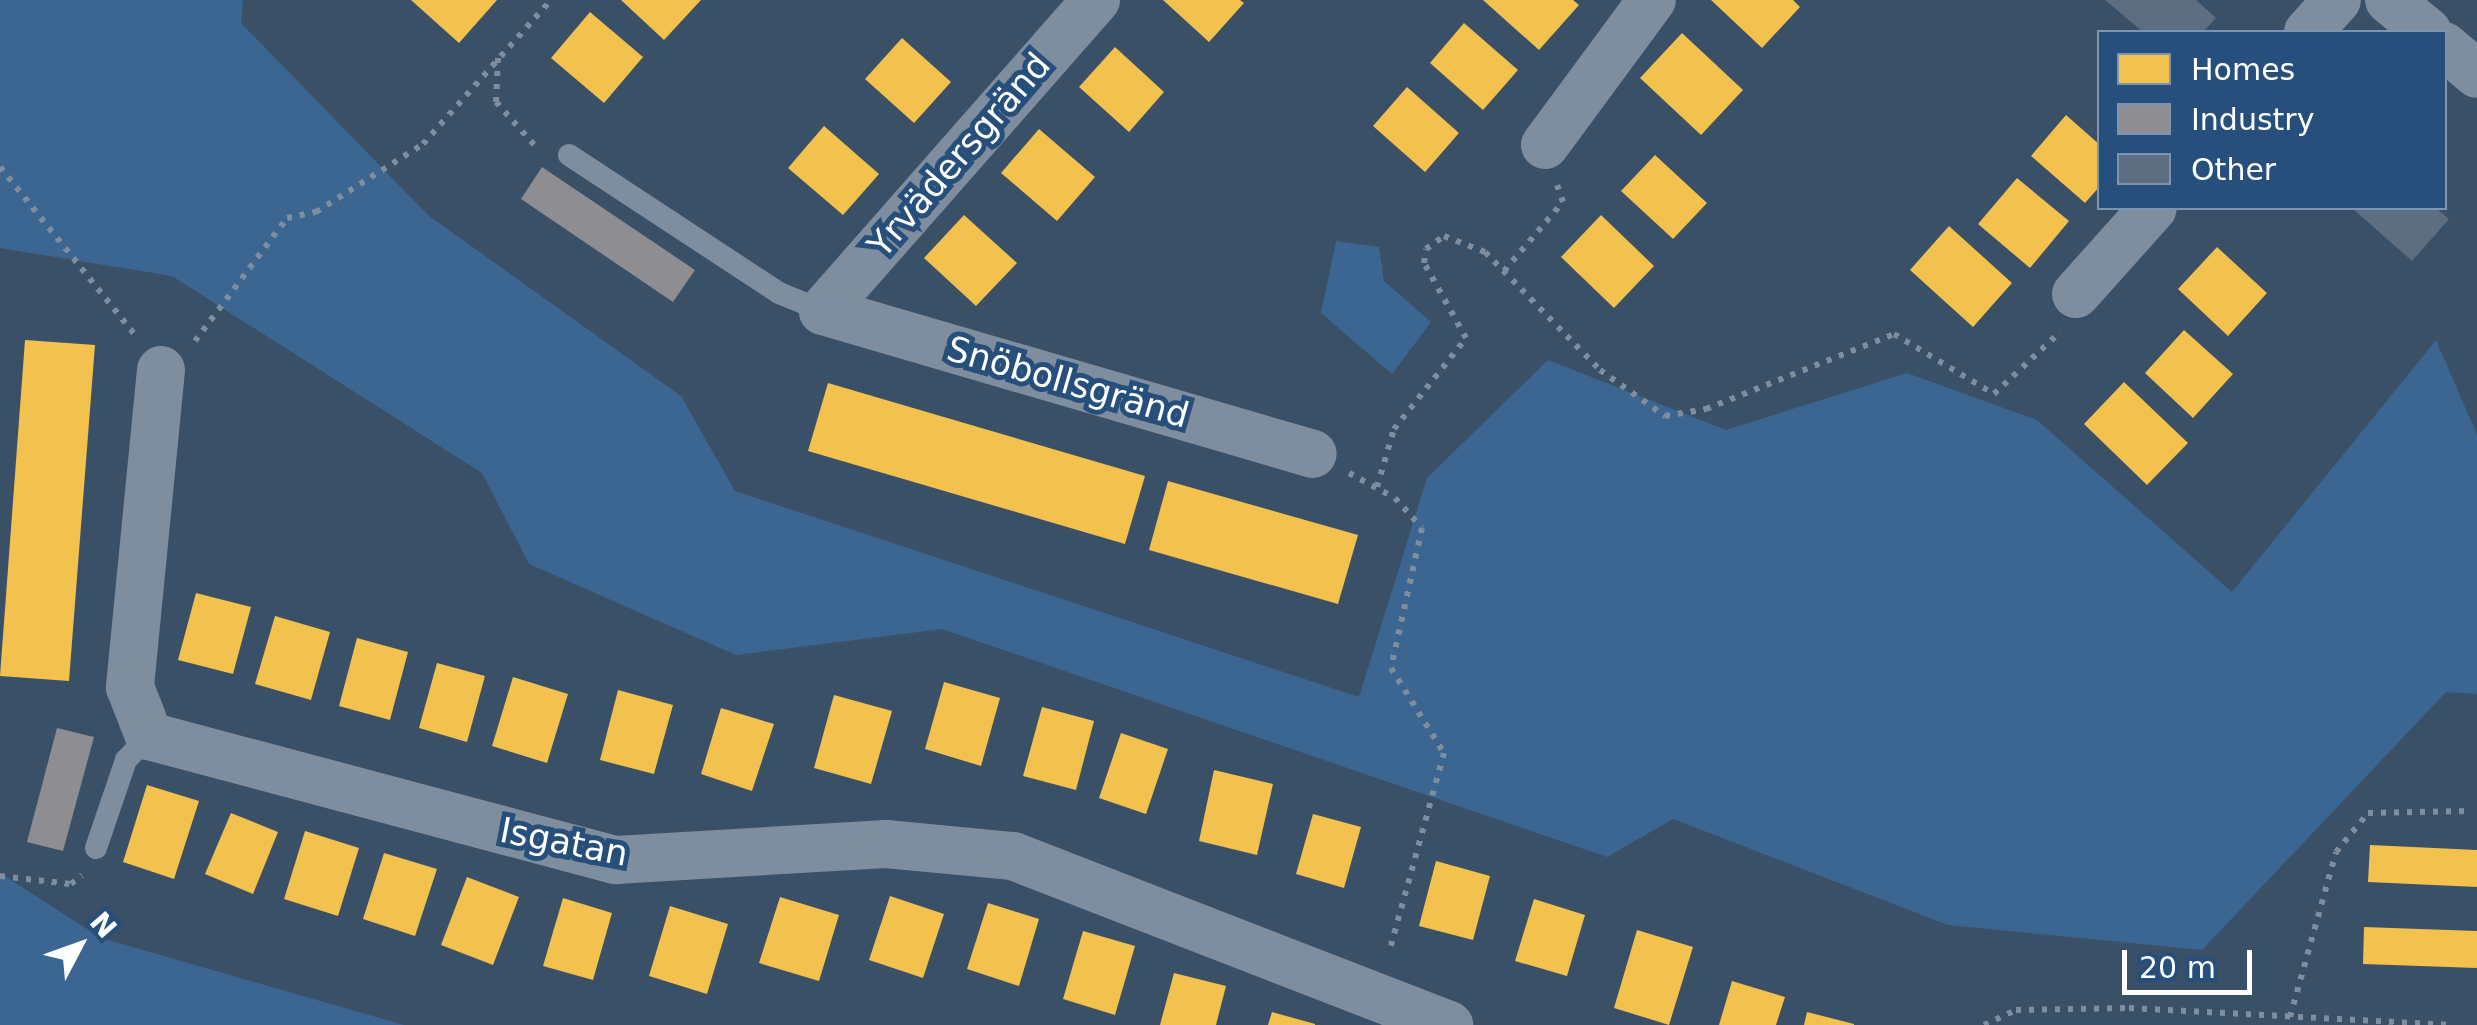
<!DOCTYPE html>
<meta charset="utf-8">
<style>
body{margin:0}
#map{position:relative;width:2477px;height:1025px;overflow:hidden;background:#3a5067;font-family:"DejaVu Sans",sans-serif}
div>[style]{position:absolute}
.green>*{inset:0;background:#3a6691}
.homes>*{inset:0;background:#f2c14e}
.industry>*{inset:0;background:#8d8d92}
.building>*{inset:0;background:#5c6e80}
.path>*{height:6px;margin-top:-3px;transform-origin:0;background:repeating-linear-gradient(90deg,#7e8e9e 0 5px,transparent 0 13px)}
.lane>*{height:22px;margin:-11px;padding:0 11px;transform-origin:11px;border-radius:11px;background:#7e8e9e}
.street>*{height:48px;margin:-24px;padding:0 24px;transform-origin:24px;border-radius:24px;background:#7e8e9e}
span{translate:-50% -50%;white-space:nowrap;text-align:center;line-height:1.15;-webkit-text-stroke:10px #264f7b;paint-order:stroke}
.street-label{font-size:35px;color:#fff}
.legend{position:absolute;left:2097px;top:30px;width:350px;height:180px;box-sizing:border-box;background:#264f7b;border:2px solid #7d95b0;margin:0;padding:12px 18px;list-style:none;font-size:30px;color:#fff}
.legend li{display:flex;align-items:center;gap:20px;height:50px}
.legend b{width:50px;border:2px solid #7d95b0}
.north{position:absolute;left:30px;top:895px;width:100px;height:100px;-webkit-text-stroke:8px #264f7b;paint-order:stroke;rotate:49deg;font-size:28px;font-weight:700;line-height:40px;text-align:center;color:#fff}
.north::after{content:'';display:block;margin:auto;width:35px;height:45px;background:#fff;clip-path:polygon(50% 0,100% 100%,50% 72%,0 100%)}
.scale{position:absolute;left:2122px;top:950px;width:130px;height:45px;box-sizing:border-box;border:5px solid #fff;border-top:0;padding-left:12px;font-size:30px;line-height:35px;white-space:nowrap;color:#fff;-webkit-text-stroke:8px #264f7b;paint-order:stroke}
</style>
<div id="map">
<div class="green">
<i style="clip-path:polygon(0 0,243px 0,241px 23px,428px 215px,681px 396px,735px 491px,1359px 697px,1427px 478px,1548px 360px,1726px 430px,1907px 373px,2037px 420px,2232px 592px,2436px 340px,2477px 435px,2477px 694px,2446px 692px,2202px 950px,1948px 925px,1673px 819px,1607px 857px,942px 629px,736px 655px,529px 564px,482px 473px,172px 276px,0 248px)"></i>
<i style="clip-path:polygon(1336px 241px,1379px 247px,1384px 281px,1431px 322px,1392px 374px,1321px 313px)"></i>
<i style="clip-path:polygon(0 873px,101px 938px,404px 1025px,0 1025px)"></i>
</div>
<div class="homes">
<i style="clip-path:polygon(411px 0,497px 0,459px 43px)"></i>
<i style="clip-path:polygon(621px 0,701px 0,664px 40px)"></i>
<i style="clip-path:polygon(1163px 0,1240px 0,1244px 3px,1209px 42px)"></i>
<i style="clip-path:polygon(1483px 0,1573px 0,1579px 5px,1539px 50px)"></i>
<i style="clip-path:polygon(1711px 0,1793px 0,1800px 7px,1762px 48px)"></i>
<i style="clip-path:polygon(590px 12px,643px 57px,604px 103px,551px 58px)"></i>
<i style="clip-path:polygon(1464px 23px,1518px 70px,1483px 110px,1430px 63px)"></i>
<i style="clip-path:polygon(1682px 33px,1743px 90px,1701px 135px,1640px 78px)"></i>
<i style="clip-path:polygon(902px 38px,951px 82px,914px 123px,865px 79px)"></i>
<i style="clip-path:polygon(1115px 47px,1164px 92px,1129px 132px,1079px 87px)"></i>
<i style="clip-path:polygon(1407px 87px,1459px 133px,1425px 172px,1373px 126px)"></i>
<i style="clip-path:polygon(2066px 115px,2100px 145px,2100px 186px,2085px 203px,2031px 156px)"></i>
<i style="clip-path:polygon(824px 126px,879px 174px,843px 215px,788px 168px)"></i>
<i style="clip-path:polygon(1039px 129px,1095px 177px,1057px 221px,1001px 173px)"></i>
<i style="clip-path:polygon(1655px 155px,1707px 203px,1673px 239px,1621px 191px)"></i>
<i style="clip-path:polygon(2017px 178px,2069px 221px,2030px 268px,1978px 224px)"></i>
<i style="clip-path:polygon(964px 215px,1017px 263px,976px 306px,924px 258px)"></i>
<i style="clip-path:polygon(1601px 215px,1654px 266px,1614px 308px,1561px 257px)"></i>
<i style="clip-path:polygon(1949px 226px,2012px 283px,1973px 327px,1910px 270px)"></i>
<i style="clip-path:polygon(2217px 247px,2267px 293px,2228px 336px,2178px 289px)"></i>
<i style="clip-path:polygon(2184px 330px,2233px 374px,2193px 418px,2145px 373px)"></i>
<i style="clip-path:polygon(25px 340px,95px 345px,69px 681px,0 676px)"></i>
<i style="clip-path:polygon(2124px 382px,2188px 443px,2147px 485px,2084px 424px)"></i>
<i style="clip-path:polygon(828px 383px,1145px 476px,1125px 544px,808px 451px)"></i>
<i style="clip-path:polygon(1168px 481px,1358px 535px,1338px 604px,1149px 550px)"></i>
<i style="clip-path:polygon(196px 593px,251px 607px,233px 674px,178px 660px)"></i>
<i style="clip-path:polygon(275px 616px,330px 632px,311px 700px,255px 684px)"></i>
<i style="clip-path:polygon(357px 638px,408px 652px,390px 720px,339px 706px)"></i>
<i style="clip-path:polygon(437px 663px,485px 676px,467px 742px,419px 728px)"></i>
<i style="clip-path:polygon(513px 677px,568px 694px,547px 763px,492px 746px)"></i>
<i style="clip-path:polygon(944px 682px,1000px 698px,981px 766px,925px 749px)"></i>
<i style="clip-path:polygon(618px 690px,673px 705px,654px 774px,600px 760px)"></i>
<i style="clip-path:polygon(834px 695px,892px 711px,871px 784px,814px 768px)"></i>
<i style="clip-path:polygon(1042px 707px,1094px 721px,1076px 790px,1023px 776px)"></i>
<i style="clip-path:polygon(721px 708px,774px 724px,752px 791px,701px 774px)"></i>
<i style="clip-path:polygon(1121px 733px,1168px 749px,1146px 814px,1099px 798px)"></i>
<i style="clip-path:polygon(1214px 770px,1273px 784px,1257px 855px,1199px 841px)"></i>
<i style="clip-path:polygon(147px 785px,199px 801px,174px 879px,123px 862px)"></i>
<i style="clip-path:polygon(231px 813px,278px 832px,253px 894px,205px 874px)"></i>
<i style="clip-path:polygon(1313px 814px,1361px 827px,1344px 888px,1296px 874px)"></i>
<i style="clip-path:polygon(305px 831px,359px 848px,338px 916px,284px 899px)"></i>
<i style="clip-path:polygon(2370px 845px,2477px 850px,2477px 887px,2368px 882px)"></i>
<i style="clip-path:polygon(384px 853px,437px 869px,415px 936px,363px 919px)"></i>
<i style="clip-path:polygon(1436px 861px,1490px 876px,1473px 940px,1419px 926px)"></i>
<i style="clip-path:polygon(467px 877px,519px 897px,493px 965px,441px 945px)"></i>
<i style="clip-path:polygon(890px 896px,944px 914px,923px 978px,869px 960px)"></i>
<i style="clip-path:polygon(780px 897px,839px 915px,819px 981px,759px 963px)"></i>
<i style="clip-path:polygon(563px 898px,612px 913px,593px 980px,543px 966px)"></i>
<i style="clip-path:polygon(1534px 899px,1585px 915px,1567px 976px,1515px 961px)"></i>
<i style="clip-path:polygon(988px 903px,1039px 919px,1019px 986px,967px 969px)"></i>
<i style="clip-path:polygon(670px 906px,728px 924px,707px 994px,649px 976px)"></i>
<i style="clip-path:polygon(2364px 927px,2477px 931px,2477px 968px,2363px 964px)"></i>
<i style="clip-path:polygon(1637px 930px,1693px 947px,1669px 1025px,1614px 1008px)"></i>
<i style="clip-path:polygon(1083px 931px,1135px 946px,1115px 1015px,1063px 999px)"></i>
<i style="clip-path:polygon(1174px 973px,1226px 986px,1216px 1025px,1160px 1025px)"></i>
<i style="clip-path:polygon(1732px 981px,1785px 997px,1776px 1025px,1719px 1025px)"></i>
<i style="clip-path:polygon(1272px 1012px,1315px 1024px,1315px 1025px,1268px 1025px)"></i>
<i style="clip-path:polygon(1807px 1012px,1854px 1024px,1854px 1025px,1804px 1025px)"></i>
</div>
<div class="industry">
<i style="clip-path:polygon(542px 167px,695px 270px,673px 302px,521px 199px)"></i>
<i style="clip-path:polygon(57px 728px,94px 737px,63px 851px,27px 842px)"></i>
</div>
<div class="building">
<i style="clip-path:polygon(2105px 0,2196px 0,2216px 18px,2203px 32px,2143px 32px)"></i>
<i style="clip-path:polygon(2352px 208px,2436px 208px,2449px 219px,2412px 261px)"></i>
</div>
<div class="path">
<i style="left:498px;top:58px;width:44px;rotate:92.6deg"></i>
<i style="left:496px;top:102px;width:62px;rotate:48.3deg"></i>
<i style="left:0;top:167px;width:217px;rotate:51.2deg"></i>
<i style="left:1504px;top:271px;width:91px;rotate:-49.5deg"></i>
<i style="left:1563px;top:202px;width:18px;rotate:-109deg"></i>
<i style="left:195px;top:341px;width:154px;rotate:-53.2deg"></i>
<i style="left:287px;top:218px;width:30px;rotate:-12deg"></i>
<i style="left:316px;top:212px;width:127px;rotate:-32.4deg"></i>
<i style="left:423px;top:144px;width:193px;rotate:-48.4deg"></i>
<i style="left:1349px;top:473px;width:52px;rotate:28.5deg"></i>
<i style="left:1395px;top:498px;width:40px;rotate:48deg"></i>
<i style="left:1422px;top:528px;width:143px;rotate:102.5deg"></i>
<i style="left:1391px;top:668px;width:100px;rotate:58.1deg"></i>
<i style="left:1444px;top:753px;width:207px;rotate:105.4deg"></i>
<i style="left:1377px;top:487px;width:60px;rotate:-73.7deg"></i>
<i style="left:1394px;top:429px;width:116px;rotate:-51.6deg"></i>
<i style="left:1466px;top:338px;width:86px;rotate:-119.2deg"></i>
<i style="left:1424px;top:263px;width:14px;rotate:-82deg"></i>
<i style="left:1426px;top:249px;width:22px;rotate:-36deg"></i>
<i style="left:1444px;top:236px;width:44px;rotate:21.3deg"></i>
<i style="left:1485px;top:252px;width:165px;rotate:45.7deg"></i>
<i style="left:1600px;top:370px;width:80px;rotate:35.3deg"></i>
<i style="left:1665px;top:416px;width:42px;rotate:-9.7deg"></i>
<i style="left:1706px;top:409px;width:202px;rotate:-21.7deg"></i>
<i style="left:1894px;top:334px;width:117px;rotate:31deg"></i>
<i style="left:1994px;top:394px;width:91px;rotate:-43.2deg"></i>
<i style="left:0;top:876px;width:71px;rotate:6.4deg"></i>
<i style="left:71px;top:884px;width:14px;rotate:-39deg"></i>
<i style="left:2290px;top:1017px;width:171px;rotate:-74.4deg"></i>
<i style="left:2336px;top:852px;width:50px;rotate:-50.6deg"></i>
<i style="left:2368px;top:813px;width:99px;rotate:-1.2deg"></i>
<i style="left:1984px;top:1025px;width:35px;rotate:-25deg"></i>
<i style="left:2016px;top:1010px;width:113px;rotate:-1deg"></i>
<i style="left:2129px;top:1008px;width:323px;rotate:3deg"></i>
</div>
<div class="lane">
<i style="left:569px;top:155px;width:251px;rotate:33.3deg"></i>
<i style="left:779px;top:293px;width:48px;rotate:22.2deg"></i>
<i style="left:96px;top:848px;width:93px;rotate:-71.2deg"></i>
<i style="left:126px;top:760px;width:33px;rotate:-46deg"></i>
</div>
<div class="street">
<i style="left:1096px;top:0;width:414px;rotate:131.3deg"></i>
<i style="left:823px;top:311px;width:510px;rotate:16.27deg"></i>
<i style="left:2389px;top:0;width:50px;rotate:39.4deg"></i>
<i style="left:2308px;top:32px;width:43px;rotate:-47.8deg"></i>
<i style="left:2444px;top:46px;width:43px;rotate:40.3deg"></i>
<i style="left:1545px;top:145px;width:180px;rotate:-53.6deg"></i>
<i style="left:2076px;top:294px;width:115px;rotate:-48.2deg"></i>
<i style="left:161px;top:370px;width:319px;rotate:95.6deg"></i>
<i style="left:130px;top:687px;width:53px;rotate:68.8deg"></i>
<i style="left:149px;top:736px;width:483px;rotate:14.9deg"></i>
<i style="left:616px;top:860px;width:270px;rotate:-3.4deg"></i>
<i style="left:886px;top:844px;width:128px;rotate:5.4deg"></i>
<i style="left:1013px;top:856px;width:468px;rotate:21.2deg"></i>
</div>
<div class="street-label">
<span style="left:959px;top:155px;rotate:-49deg">Yrvädersgränd</span>
<span style="left:1068px;top:382px;rotate:16deg">Snöbollsgränd</span>
<span style="left:564px;top:842px;rotate:11deg">Isgatan</span>
</div>
<ul class="legend">
<li><b style="height:28px;background:#f2c14e"></b>Homes</li>
<li><b style="height:28px;background:#8d8d92"></b>Industry</li>
<li><b style="height:28px;background:#5c6e80"></b>Other</li>
</ul>
<div class="north">N</div>
<div class="scale">20 m</div>
</div>
